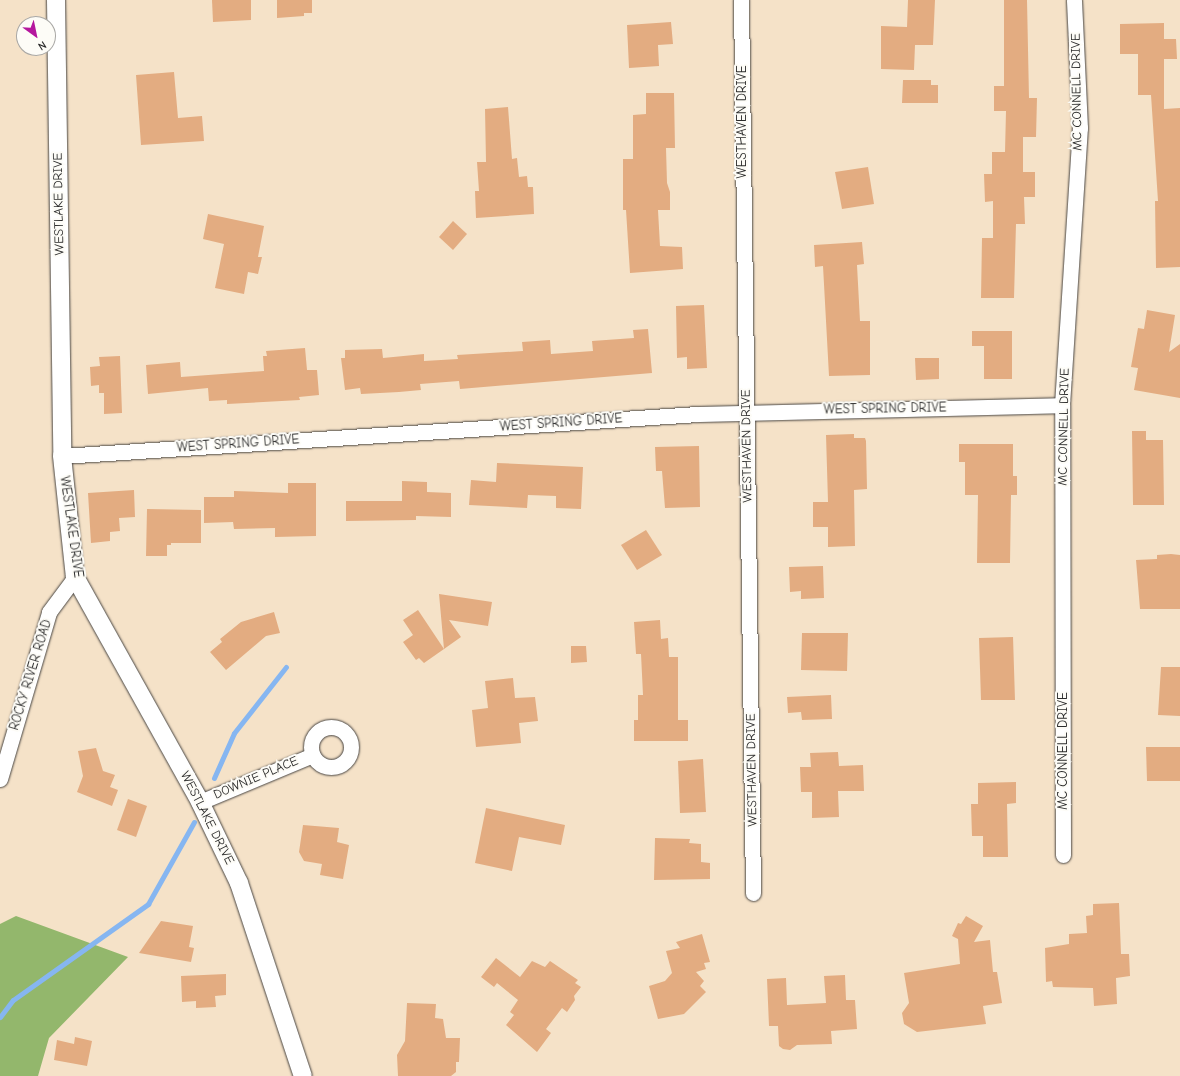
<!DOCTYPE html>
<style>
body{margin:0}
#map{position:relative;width:1180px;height:1076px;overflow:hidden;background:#f5e2c8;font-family:"Comic Neue",sans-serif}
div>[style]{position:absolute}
.forest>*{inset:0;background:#93b76c}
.stream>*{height:5px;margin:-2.5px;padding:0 2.5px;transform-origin:2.5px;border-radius:2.5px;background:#86b6f1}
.building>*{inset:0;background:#e3ac81}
.roads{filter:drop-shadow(0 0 1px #494643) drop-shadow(0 0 1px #494643)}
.minor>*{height:15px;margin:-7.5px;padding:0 7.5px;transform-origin:7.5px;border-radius:7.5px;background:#fff}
.minor>.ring{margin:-7.5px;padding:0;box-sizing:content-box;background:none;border:15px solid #fff;border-radius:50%}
.tertiary>*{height:18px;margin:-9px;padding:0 9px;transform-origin:9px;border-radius:9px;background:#fff}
span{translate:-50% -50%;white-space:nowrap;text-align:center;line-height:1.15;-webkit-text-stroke:4px #fdfcf7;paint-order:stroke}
.street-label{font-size:13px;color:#2b2b2b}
.north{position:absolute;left:16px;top:16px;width:40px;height:40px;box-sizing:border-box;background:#fdfcf7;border:1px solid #a9a8a5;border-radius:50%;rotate:147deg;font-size:11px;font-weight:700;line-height:16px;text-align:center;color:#2b2b2b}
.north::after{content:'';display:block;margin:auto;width:14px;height:18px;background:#b5179e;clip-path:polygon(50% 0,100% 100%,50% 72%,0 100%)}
</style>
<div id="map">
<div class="forest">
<i style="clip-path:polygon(16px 916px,128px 957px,49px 1038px,38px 1076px,0 1076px,0 924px)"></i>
</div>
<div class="stream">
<i style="left:214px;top:778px;width:49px;rotate:-66deg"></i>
<i style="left:234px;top:733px;width:84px;rotate:-51.8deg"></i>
<i style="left:0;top:1017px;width:21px;rotate:-53deg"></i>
<i style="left:13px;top:1000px;width:166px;rotate:-35.4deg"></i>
<i style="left:148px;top:904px;width:94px;rotate:-60.7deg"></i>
</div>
<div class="building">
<i style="clip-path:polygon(212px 0,251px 0,251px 20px,213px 22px)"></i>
<i style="clip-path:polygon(277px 0,312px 0,312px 13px,304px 13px,304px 16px,277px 18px)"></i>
<i style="clip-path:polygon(908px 0,935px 0,933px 45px,915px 45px,914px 70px,881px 69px,881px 26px,907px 27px)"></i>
<i style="clip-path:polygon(1004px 0,1027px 0,1029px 98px,1037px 98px,1036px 137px,1023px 137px,1023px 172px,1035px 172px,1035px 197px,1024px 197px,1025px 224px,1016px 224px,1014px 298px,981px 298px,982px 238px,993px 238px,993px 201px,985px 202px,984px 174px,992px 174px,992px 152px,1005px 152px,1006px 111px,994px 111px,994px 86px,1004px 86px)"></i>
<i style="clip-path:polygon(671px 22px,673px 44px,658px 45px,659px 66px,629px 68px,627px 25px)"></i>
<i style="clip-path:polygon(1164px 23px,1164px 39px,1176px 39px,1177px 59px,1164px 59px,1164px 109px,1180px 108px,1180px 267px,1156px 268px,1155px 201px,1158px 201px,1151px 95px,1138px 95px,1138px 54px,1120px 54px,1120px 24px)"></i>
<i style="clip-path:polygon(174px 72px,178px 118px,202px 116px,204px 141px,141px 145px,136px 75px)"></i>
<i style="clip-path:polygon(903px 80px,931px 80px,931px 85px,938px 85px,938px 103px,902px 103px)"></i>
<i style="clip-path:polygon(646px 93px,674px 93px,675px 148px,666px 148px,667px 183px,670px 192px,670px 210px,658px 210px,660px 246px,682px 247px,683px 269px,630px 273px,626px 210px,623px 210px,623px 159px,633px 159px,633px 115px,646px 114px)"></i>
<i style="clip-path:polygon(508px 107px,512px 159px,517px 158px,519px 177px,527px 176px,528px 187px,533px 187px,534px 214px,476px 218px,475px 191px,479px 191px,477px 162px,486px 162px,485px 109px)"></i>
<i style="clip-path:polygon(868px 167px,874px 204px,842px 209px,835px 172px)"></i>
<i style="clip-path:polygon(208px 214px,264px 226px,258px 257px,262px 257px,258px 274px,248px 272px,244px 294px,215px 288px,224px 244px,203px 239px)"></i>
<i style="clip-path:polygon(453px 221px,467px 234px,453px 250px,439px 237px)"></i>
<i style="clip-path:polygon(862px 242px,864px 264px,857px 265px,860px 321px,870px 321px,870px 375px,829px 376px,823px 266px,815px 267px,814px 245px)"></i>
<i style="clip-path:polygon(704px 305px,707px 368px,687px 369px,687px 357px,677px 358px,676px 306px)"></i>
<i style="clip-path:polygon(1147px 310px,1175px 315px,1169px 352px,1180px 344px,1180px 398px,1134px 390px,1138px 368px,1131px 367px,1138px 328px,1144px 329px)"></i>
<i style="clip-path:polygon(648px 329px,652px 373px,460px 389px,459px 381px,420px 384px,421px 390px,399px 392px,361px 394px,360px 388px,345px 390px,341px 358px,345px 358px,345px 350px,382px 349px,383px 358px,424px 354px,424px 361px,458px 359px,457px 355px,523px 351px,522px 342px,550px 340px,551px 354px,593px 351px,592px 341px,634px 338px,633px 330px)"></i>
<i style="clip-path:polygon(972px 331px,1012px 331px,1012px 379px,984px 379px,984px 346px,972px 346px)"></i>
<i style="clip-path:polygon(305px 348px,307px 370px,317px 370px,319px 395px,299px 397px,300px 400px,227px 404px,227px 400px,209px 401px,208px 388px,148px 394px,146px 365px,180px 362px,181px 377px,264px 371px,263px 356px,267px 356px,266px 351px)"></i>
<i style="clip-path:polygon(120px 356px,122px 413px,104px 414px,104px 393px,99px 393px,99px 385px,91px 386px,90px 367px,100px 366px,99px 357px)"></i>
<i style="clip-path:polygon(915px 358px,939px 358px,939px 379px,916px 380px)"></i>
<i style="clip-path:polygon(1132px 431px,1146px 431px,1146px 440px,1163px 440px,1164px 505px,1133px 505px)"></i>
<i style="clip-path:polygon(854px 434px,854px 438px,865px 438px,866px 441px,867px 489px,854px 490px,855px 546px,828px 547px,828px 527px,813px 527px,813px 502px,828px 502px,826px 435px)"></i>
<i style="clip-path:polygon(959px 444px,1013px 444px,1013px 476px,1017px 476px,1017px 495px,1011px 495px,1010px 563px,977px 563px,978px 495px,965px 495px,965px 462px,959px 462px)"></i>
<i style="clip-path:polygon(699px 446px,700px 507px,665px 508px,662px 471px,656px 471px,655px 447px)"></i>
<i style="clip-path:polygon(497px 463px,583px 467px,581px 509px,556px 508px,556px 496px,528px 495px,527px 508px,469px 505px,471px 480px,496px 482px)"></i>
<i style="clip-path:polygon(402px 481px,427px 482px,427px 492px,451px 493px,451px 517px,416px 516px,416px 520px,346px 521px,346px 501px,402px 501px)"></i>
<i style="clip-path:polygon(288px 483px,316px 483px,316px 536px,275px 537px,275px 528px,234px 529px,233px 522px,204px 523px,204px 497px,234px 497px,234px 491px,288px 493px)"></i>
<i style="clip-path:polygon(134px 490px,135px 517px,119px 518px,120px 531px,110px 532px,110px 541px,91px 543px,88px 493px)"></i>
<i style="clip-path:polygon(147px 509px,201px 510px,201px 543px,171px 543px,171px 545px,167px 545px,167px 556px,146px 556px)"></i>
<i style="clip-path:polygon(646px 530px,662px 555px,637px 570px,621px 545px)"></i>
<i style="clip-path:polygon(1171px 554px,1180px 555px,1180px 609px,1140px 609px,1136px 560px,1157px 559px,1157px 555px)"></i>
<i style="clip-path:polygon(823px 566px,824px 598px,801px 599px,801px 591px,790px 592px,789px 567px)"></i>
<i style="clip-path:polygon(439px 594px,492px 602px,488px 626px,449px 620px,461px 637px,444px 649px)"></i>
<i style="clip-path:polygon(418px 610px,444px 649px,424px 663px,419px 658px,416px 660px,403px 642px,413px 635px,403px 620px)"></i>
<i style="clip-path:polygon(274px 612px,280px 633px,266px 636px,226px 670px,210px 652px,222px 642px,220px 639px,241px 622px)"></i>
<i style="clip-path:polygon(660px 620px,661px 639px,668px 638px,669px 657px,678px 657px,678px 720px,688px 720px,688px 741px,634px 741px,634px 720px,638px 720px,638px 695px,643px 695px,641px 654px,636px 654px,634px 622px)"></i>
<i style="clip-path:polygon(802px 633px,848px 633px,847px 671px,801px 670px)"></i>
<i style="clip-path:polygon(1013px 637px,1015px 700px,981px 700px,979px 638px)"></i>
<i style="clip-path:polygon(571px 646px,586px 646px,587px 662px,571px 663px)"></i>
<i style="clip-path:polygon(1161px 667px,1180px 667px,1180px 716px,1158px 715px)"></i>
<i style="clip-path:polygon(513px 678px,515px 698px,535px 697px,538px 721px,519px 723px,521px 743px,476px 747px,472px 710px,488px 708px,485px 681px)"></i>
<i style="clip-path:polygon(831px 695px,832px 719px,802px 720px,801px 712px,788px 713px,787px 697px)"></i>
<i style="clip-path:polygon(1146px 747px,1180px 747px,1180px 781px,1147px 781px)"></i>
<i style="clip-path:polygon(96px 748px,103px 771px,115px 775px,110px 787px,118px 790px,112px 806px,77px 792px,83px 776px,78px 751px)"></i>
<i style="clip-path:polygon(838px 752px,839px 766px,863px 765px,864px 791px,838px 791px,839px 817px,812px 818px,812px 792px,801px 792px,800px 767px,811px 767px,810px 753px)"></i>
<i style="clip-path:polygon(703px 759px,706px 812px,680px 813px,678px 761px)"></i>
<i style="clip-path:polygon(1016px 782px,1016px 803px,1007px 804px,1008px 857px,983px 857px,983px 836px,972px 836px,971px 804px,978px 804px,978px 783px)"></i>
<i style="clip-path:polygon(128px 799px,147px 806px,136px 837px,117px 830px)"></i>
<i style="clip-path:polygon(486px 808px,565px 825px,561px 845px,519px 837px,512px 871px,475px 863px)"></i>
<i style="clip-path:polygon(303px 825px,339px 828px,337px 842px,349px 845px,343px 879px,320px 875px,322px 864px,304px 861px,299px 852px)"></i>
<i style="clip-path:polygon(655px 838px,690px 839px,689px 843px,701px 844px,701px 862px,710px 863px,710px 879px,654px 880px)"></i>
<i style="clip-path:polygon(1119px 903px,1121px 954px,1129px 954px,1130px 976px,1116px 978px,1117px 1004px,1094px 1006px,1093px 988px,1053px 987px,1052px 981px,1046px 982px,1045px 948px,1069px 944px,1069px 934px,1087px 933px,1086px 916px,1093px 915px,1093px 904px)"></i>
<i style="clip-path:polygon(966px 916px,983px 926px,974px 942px,990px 940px,993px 972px,997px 972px,1002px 1003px,983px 1006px,986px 1024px,917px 1032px,904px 1024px,902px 1013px,909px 1003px,904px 973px,960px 964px,958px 939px,952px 936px,958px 923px,961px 924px)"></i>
<i style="clip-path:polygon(161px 921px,193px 926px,189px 947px,194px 948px,191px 962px,139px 953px)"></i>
<i style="clip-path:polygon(702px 934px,710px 962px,704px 963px,706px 969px,696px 972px,704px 981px,700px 986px,706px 992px,684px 1014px,658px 1019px,649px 986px,665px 981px,672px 973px,666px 951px,680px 948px,676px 942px)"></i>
<i style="clip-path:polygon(496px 958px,520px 977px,532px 961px,545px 967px,550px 961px,578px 980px,575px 983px,581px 987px,574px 996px,575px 1000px,567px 1012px,562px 1008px,546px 1029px,551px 1033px,537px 1052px,506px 1025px,514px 1015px,510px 1012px,518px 1000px,497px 983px,494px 987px,481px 977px)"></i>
<i style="clip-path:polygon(226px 974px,226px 995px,215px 996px,216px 1007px,196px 1008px,196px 1001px,182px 1002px,181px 976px)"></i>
<i style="clip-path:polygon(845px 975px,846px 1000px,855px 1000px,857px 1029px,831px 1031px,832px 1044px,797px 1045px,790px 1050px,783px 1049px,779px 1046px,778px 1026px,769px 1026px,767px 979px,786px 978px,787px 1005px,826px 1003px,824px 976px)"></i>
<i style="clip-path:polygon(407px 1003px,436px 1004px,435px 1018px,443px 1019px,446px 1038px,460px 1038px,459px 1062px,456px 1062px,456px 1072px,451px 1076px,398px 1076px,397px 1055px,405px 1041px)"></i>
<i style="clip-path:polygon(75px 1037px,92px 1041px,87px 1066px,54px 1060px,57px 1040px,74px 1044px)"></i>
</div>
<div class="roads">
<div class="minor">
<i style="left:741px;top:0;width:893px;rotate:89.23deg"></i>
<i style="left:62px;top:456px;width:636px;rotate:-3.78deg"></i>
<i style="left:697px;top:414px;width:365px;rotate:-1.4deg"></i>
<i class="ring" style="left:311px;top:727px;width:25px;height:25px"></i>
<i style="left:0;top:779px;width:174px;rotate:-73.6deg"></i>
<i style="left:49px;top:612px;width:44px;rotate:-53.4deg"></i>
<i style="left:200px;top:802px;width:122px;rotate:-22.6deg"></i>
<i style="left:1063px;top:855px;width:450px;rotate:-90.1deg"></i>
<i style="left:1062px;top:405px;width:278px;rotate:-86.3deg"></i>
<i style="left:1080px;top:128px;width:128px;rotate:-92.7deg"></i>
</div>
<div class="tertiary">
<i style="left:56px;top:0;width:456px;rotate:89.2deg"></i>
<i style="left:62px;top:456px;width:122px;rotate:83.9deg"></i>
<i style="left:75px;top:577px;width:257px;rotate:60.9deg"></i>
<i style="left:200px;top:802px;width:90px;rotate:64.3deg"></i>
<i style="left:239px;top:883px;width:203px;rotate:71.7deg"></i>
</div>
</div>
<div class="street-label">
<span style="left:1077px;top:92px;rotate:-91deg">MC CONNELL DRIVE</span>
<span style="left:742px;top:122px;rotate:-90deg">WESTHAVEN DRIVE</span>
<span style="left:59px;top:204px;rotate:-91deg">WESTLAKE DRIVE</span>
<span style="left:885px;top:409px;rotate:-1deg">WEST SPRING DRIVE</span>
<span style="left:561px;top:423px;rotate:-4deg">WEST SPRING DRIVE</span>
<span style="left:1064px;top:427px;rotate:-89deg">MC CONNELL DRIVE</span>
<span style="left:238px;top:444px;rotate:-4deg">WEST SPRING DRIVE</span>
<span style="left:747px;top:446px;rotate:-91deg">WESTHAVEN DRIVE</span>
<span style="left:71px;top:527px;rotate:82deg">WESTLAKE DRIVE</span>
<span style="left:31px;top:675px;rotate:-73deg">ROCKY RIVER ROAD</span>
<span style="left:1063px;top:751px;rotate:-90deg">MC CONNELL DRIVE</span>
<span style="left:752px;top:770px;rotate:-91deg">WESTHAVEN DRIVE</span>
<span style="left:256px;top:778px;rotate:-23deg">DOWNIE PLACE</span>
<span style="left:207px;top:818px;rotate:63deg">WESTLAKE DRIVE</span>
</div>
<div class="north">N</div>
</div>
